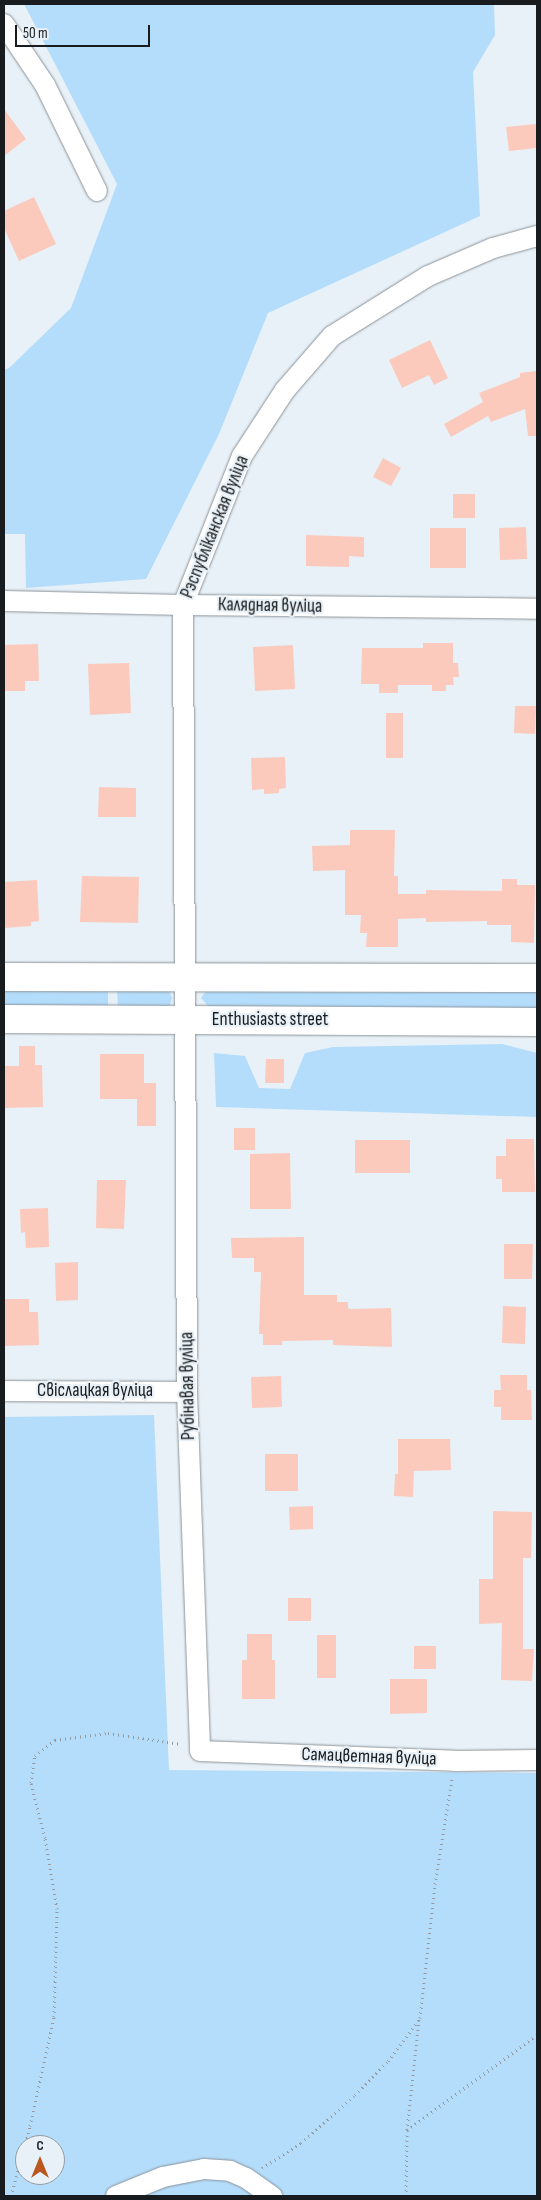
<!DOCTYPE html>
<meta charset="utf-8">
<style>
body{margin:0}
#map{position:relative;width:541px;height:2200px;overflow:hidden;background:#e8f1f7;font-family:"Sofia Sans Condensed",sans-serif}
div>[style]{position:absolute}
.green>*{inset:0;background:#b4ddfc}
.building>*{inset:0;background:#fbcabd}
.path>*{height:3px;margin-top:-1.5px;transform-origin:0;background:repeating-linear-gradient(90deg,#949a9f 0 1px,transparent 0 5px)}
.roads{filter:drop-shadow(0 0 1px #8b9399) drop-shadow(0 0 1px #8b9399)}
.street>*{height:20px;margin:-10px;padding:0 10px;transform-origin:10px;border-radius:10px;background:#fff}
.secondary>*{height:28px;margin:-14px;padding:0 14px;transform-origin:14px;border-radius:14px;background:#fff}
span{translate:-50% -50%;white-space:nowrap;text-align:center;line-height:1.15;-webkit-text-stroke:4.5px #e8f1f7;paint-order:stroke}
.street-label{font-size:19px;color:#191c1e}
.frame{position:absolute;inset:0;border:5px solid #191c1e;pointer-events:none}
.north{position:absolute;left:15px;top:2135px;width:50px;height:50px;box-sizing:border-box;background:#e8f1f7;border:1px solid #959ca0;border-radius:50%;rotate:0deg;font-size:14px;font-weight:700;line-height:20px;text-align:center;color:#191c1e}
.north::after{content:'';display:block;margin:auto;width:18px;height:22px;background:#b9571e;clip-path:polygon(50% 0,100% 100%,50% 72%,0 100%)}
.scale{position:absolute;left:15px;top:25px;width:135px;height:22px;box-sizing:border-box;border:2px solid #191c1e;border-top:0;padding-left:6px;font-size:15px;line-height:18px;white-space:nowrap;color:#191c1e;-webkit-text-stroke:4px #e8f1f7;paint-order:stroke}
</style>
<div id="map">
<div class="green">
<i style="clip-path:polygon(24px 4px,494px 4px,495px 35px,473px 72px,480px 216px,268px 313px,219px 434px,146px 579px,26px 588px,25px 534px,4px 534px,4px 370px,9px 368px,71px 308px,117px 184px)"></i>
<i style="clip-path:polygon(4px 987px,108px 987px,108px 1009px,4px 1008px)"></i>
<i style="clip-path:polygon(117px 987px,169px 990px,172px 998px,170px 1005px,162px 1009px,118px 1009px)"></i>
<i style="clip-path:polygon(209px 987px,537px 988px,537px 1009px,208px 1006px,201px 998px)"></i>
<i style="clip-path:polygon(502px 1044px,537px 1053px,537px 1117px,216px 1107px,214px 1053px,245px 1056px,259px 1088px,290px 1089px,305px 1053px,333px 1047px)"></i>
<i style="clip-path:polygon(evenodd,154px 1415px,169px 1770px,537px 1773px,537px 2196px,4px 2196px,4px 1417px,154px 1415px,25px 2145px,55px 2145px,55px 2175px,25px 2175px,25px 2145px)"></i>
</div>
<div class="building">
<i style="clip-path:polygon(4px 109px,26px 139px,4px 156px)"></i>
<i style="clip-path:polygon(536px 124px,537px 148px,509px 151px,506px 127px)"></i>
<i style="clip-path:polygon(34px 197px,56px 244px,19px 261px,4px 228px,4px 211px)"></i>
<i style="clip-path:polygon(430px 340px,448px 378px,434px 385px,429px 375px,402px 388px,389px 360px)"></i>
<i style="clip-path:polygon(537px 371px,537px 436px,528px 436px,525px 409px,491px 422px,488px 416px,451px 437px,444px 424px,483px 402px,479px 393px,520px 377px,520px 373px)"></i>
<i style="clip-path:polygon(383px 458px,401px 468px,391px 486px,373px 477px)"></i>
<i style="clip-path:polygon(453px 494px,475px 494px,475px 518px,453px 518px)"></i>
<i style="clip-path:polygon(526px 527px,527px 559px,500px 560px,499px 528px)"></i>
<i style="clip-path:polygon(430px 528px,466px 528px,466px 568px,430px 568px)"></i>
<i style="clip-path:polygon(306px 535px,364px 537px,364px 557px,349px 556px,349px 567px,306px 566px)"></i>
<i style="clip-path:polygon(423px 643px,453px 643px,453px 663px,458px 663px,459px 677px,453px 677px,454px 685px,446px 685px,446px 691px,432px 691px,432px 685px,398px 685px,398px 693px,379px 693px,379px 684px,361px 684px,362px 648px,423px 648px)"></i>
<i style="clip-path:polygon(38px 644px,39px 681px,25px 681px,25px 691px,4px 691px,4px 645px)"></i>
<i style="clip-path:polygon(293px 645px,295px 689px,255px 691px,253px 647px)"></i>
<i style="clip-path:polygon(129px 663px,131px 713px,90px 715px,88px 664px)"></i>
<i style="clip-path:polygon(515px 706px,536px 706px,535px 734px,514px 733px)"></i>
<i style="clip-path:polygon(386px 713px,403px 713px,403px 758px,386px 758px)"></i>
<i style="clip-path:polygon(285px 757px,286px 788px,279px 789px,279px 793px,264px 794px,264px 789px,252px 790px,251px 758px)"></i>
<i style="clip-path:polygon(99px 787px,136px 788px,136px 817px,98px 817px)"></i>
<i style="clip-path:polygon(350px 830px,395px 830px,394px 876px,398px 876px,398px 894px,426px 894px,426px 890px,502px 891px,502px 879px,517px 879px,517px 885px,535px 885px,534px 943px,511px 942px,511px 925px,487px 925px,487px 921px,426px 922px,426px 918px,398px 919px,398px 947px,366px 947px,367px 933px,360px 933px,361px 915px,345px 915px,345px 870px,313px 871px,312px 846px,350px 845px)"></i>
<i style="clip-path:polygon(82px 876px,139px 877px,138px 923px,80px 922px)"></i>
<i style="clip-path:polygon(37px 880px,39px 921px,31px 922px,31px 926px,4px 928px,4px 882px)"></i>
<i style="clip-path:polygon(19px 1046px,35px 1046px,35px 1065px,42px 1065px,43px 1107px,4px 1108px,4px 1066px,19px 1066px)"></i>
<i style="clip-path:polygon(100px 1054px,144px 1054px,144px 1083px,156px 1083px,156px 1126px,137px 1126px,137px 1099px,100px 1099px)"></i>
<i style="clip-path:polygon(266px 1059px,284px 1059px,284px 1083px,265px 1083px)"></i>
<i style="clip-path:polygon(234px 1128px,255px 1128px,255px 1150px,234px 1150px)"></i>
<i style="clip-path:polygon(506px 1139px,534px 1139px,535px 1192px,502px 1192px,502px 1179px,496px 1179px,496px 1156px,506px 1156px)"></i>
<i style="clip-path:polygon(355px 1140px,410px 1140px,410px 1173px,355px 1173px)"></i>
<i style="clip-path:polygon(290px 1153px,291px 1209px,250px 1209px,250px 1154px)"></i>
<i style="clip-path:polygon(97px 1180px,126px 1180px,124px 1229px,96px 1228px)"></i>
<i style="clip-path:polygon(48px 1208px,49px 1247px,26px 1248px,25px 1232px,21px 1233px,20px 1209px)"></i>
<i style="clip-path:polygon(304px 1237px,304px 1295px,337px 1295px,337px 1302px,348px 1302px,348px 1308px,351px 1309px,391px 1308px,392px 1347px,333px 1345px,333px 1340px,282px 1341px,282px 1345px,263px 1345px,263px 1334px,259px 1334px,261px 1272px,254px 1272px,254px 1258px,232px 1258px,231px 1238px)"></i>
<i style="clip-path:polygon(504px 1244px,533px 1244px,532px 1279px,504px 1279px)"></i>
<i style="clip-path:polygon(78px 1262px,78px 1300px,56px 1301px,55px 1263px)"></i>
<i style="clip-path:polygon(4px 1299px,29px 1299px,29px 1312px,38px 1312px,39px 1345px,4px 1346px)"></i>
<i style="clip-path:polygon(503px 1306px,526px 1307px,525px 1344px,502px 1343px)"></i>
<i style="clip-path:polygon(500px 1375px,527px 1375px,527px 1390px,531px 1390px,532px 1420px,501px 1420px,501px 1407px,494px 1407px,494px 1390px,501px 1390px)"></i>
<i style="clip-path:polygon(281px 1376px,282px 1407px,252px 1408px,251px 1377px)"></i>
<i style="clip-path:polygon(398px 1439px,450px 1439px,451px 1470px,414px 1471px,413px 1497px,394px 1496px,395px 1474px,398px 1474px)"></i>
<i style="clip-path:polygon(265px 1454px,298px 1454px,298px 1491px,265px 1491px)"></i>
<i style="clip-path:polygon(313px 1506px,313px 1529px,290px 1530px,289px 1507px)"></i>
<i style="clip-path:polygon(493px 1511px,532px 1512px,531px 1558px,523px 1558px,523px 1649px,534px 1649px,532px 1681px,501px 1680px,502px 1623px,479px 1624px,479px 1579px,493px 1579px)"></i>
<i style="clip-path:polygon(288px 1598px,311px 1598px,311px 1621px,288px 1621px)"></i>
<i style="clip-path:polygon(247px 1634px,272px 1634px,272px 1660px,275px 1660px,275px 1699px,242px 1699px,242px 1660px,247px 1660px)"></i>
<i style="clip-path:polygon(317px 1635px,336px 1635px,336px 1678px,317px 1678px)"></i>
<i style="clip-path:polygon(414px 1646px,436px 1646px,436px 1669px,414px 1669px)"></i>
<i style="clip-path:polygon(390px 1679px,427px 1679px,427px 1713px,390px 1714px)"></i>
</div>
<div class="path">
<i style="left:407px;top:2130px;width:161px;rotate:-36.2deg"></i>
<i style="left:262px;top:2168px;width:46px;rotate:-32.7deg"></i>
<i style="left:301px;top:2143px;width:72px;rotate:-41.6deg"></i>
<i style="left:355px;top:2095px;width:47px;rotate:-45.9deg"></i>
<i style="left:388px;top:2061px;width:54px;rotate:-53.3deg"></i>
<i style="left:420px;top:2018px;width:135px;rotate:-83.6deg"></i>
<i style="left:435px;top:1884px;width:106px;rotate:-80.8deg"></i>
<i style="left:11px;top:2196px;width:73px;rotate:-74.8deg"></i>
<i style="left:30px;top:2126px;width:112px;rotate:-77.6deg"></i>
<i style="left:54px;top:2017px;width:108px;rotate:-88.4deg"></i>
<i style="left:57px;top:1909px;width:72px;rotate:-99.6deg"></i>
<i style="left:45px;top:1838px;width:57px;rotate:-104.3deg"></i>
<i style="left:31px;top:1783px;width:27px;rotate:-82deg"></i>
<i style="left:35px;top:1756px;width:26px;rotate:-39deg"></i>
<i style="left:55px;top:1740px;width:53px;rotate:-7.5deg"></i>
<i style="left:108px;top:1733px;width:74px;rotate:8.6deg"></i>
<i style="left:406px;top:2196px;width:66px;rotate:-89.1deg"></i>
<i style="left:407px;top:2130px;width:111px;rotate:-83.8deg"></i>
</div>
<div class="roads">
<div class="street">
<i style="left:4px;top:24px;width:73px;rotate:56.1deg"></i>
<i style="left:45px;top:85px;width:118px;rotate:63.9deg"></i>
<i style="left:537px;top:236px;width:46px;rotate:164.7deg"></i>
<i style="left:493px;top:248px;width:71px;rotate:156.7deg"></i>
<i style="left:428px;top:276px;width:113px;rotate:148deg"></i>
<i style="left:332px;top:336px;width:72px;rotate:131deg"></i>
<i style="left:285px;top:390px;width:79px;rotate:123.1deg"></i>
<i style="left:242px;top:456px;width:160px;rotate:111.6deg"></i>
<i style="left:183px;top:605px;width:787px;rotate:89.71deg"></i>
<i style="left:187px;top:1392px;width:359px;rotate:87.9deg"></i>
<i style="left:200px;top:1751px;width:255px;rotate:2.2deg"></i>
<i style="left:455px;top:1761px;width:82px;rotate:-0.7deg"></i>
<i style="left:4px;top:601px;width:179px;rotate:1.3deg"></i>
<i style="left:183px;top:605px;width:354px;rotate:0.6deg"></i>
<i style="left:4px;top:1391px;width:183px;rotate:0.3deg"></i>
<i style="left:116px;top:2196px;width:51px;rotate:-22deg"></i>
<i style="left:163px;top:2177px;width:42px;rotate:-11deg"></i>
<i style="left:204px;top:2169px;width:26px;rotate:4deg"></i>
<i style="left:230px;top:2171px;width:17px;rotate:24deg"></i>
<i style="left:246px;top:2178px;width:32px;rotate:35deg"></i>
</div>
<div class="secondary">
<i style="left:4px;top:977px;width:533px;rotate:0.11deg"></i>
<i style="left:4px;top:1019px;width:533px;rotate:0.32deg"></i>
</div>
</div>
<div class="street-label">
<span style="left:215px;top:527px;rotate:-68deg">Рэспубліканская вуліца</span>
<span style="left:270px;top:606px;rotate:1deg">Калядная вуліца</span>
<span style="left:270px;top:1020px">Enthusiasts street</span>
<span style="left:188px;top:1386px;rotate:-91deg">Рубінавая вуліца</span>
<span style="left:95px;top:1391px">Свіслацкая вуліца</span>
<span style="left:369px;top:1757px;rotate:2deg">Самацветная вуліца</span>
</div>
<div class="frame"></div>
<div class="north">С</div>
<div class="scale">50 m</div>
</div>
